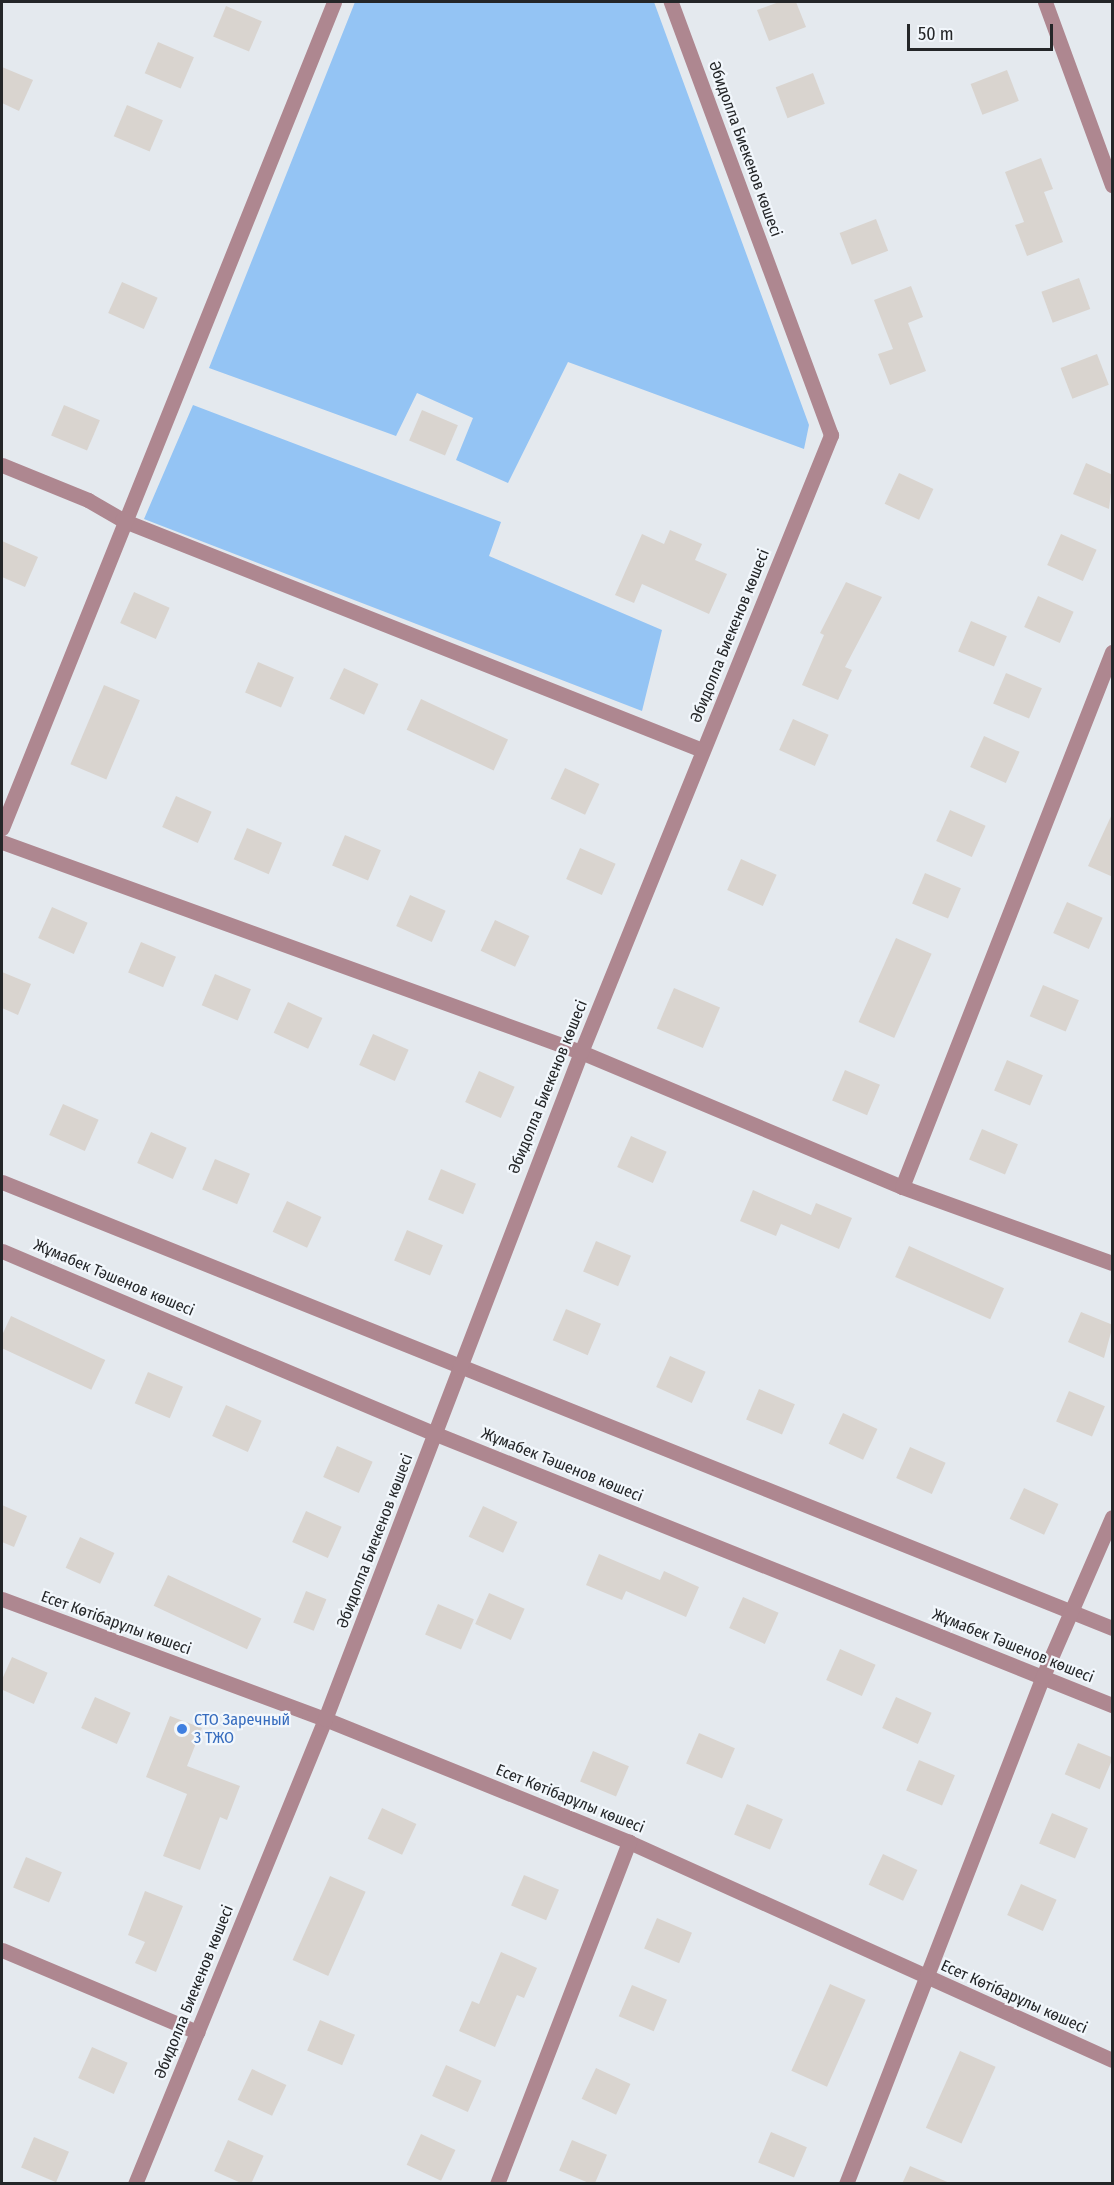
<!DOCTYPE html>
<meta charset="utf-8">
<style>
body{margin:0}
#map{position:relative;width:1114px;height:2185px;overflow:hidden;background:#e4e9ee;font-family:"Fira Sans Condensed",sans-serif}
div>[style]{position:absolute}
[style*='--x']{left:calc(var(--x)*1px);top:calc(var(--y)*1px);width:calc(var(--w)*1px);rotate:calc(var(--a)*1deg)}
.green>*{inset:0;background:#94c4f4}
.building>*{inset:0;background:#d9d4cf;transform-origin:0 0}
.street>*{height:15px;margin:-7.5px;padding:0 7.5px;transform-origin:7.5px;border-radius:7.5px;background:#ae8790}
.dots>*{width:16px;height:16px;translate:-50% -50%;box-sizing:border-box;border:3px solid #f2f7fc;border-radius:50%}
span{translate:-50% -50%;white-space:nowrap;text-align:center;line-height:1.15;-webkit-text-stroke:4.5px #f2f7fc;paint-order:stroke}
.street-label{font-size:16px;color:#242628}
.shop-label{font-size:16px;color:#366cbe}
.left{translate:0 -50%;text-align:left}
.frame{position:absolute;inset:0;border:3px solid #242628;pointer-events:none}
.scale{position:absolute;left:907px;top:24px;width:146px;height:27px;box-sizing:border-box;border:3px solid #242628;border-top:0;padding-left:8px;font-size:18px;line-height:21px;white-space:nowrap;color:#242628;-webkit-text-stroke:4px #f2f7fc;paint-order:stroke}
</style>
<div id="map">
<div class="green">
<div style="clip-path:polygon(355px 2px,654px 2px,809px 425px,804px 449px,568px 362px,508px 483px,456px 460px,473px 418px,417px 393px,396px 436px,209px 368px)"></div>
<div style="clip-path:polygon(193px 405px,501px 522px,489px 556px,662px 630px,642px 711px,144px 519px)"></div>
</div>
<div class="building">
<div style="clip-path:polygon(779px 2px,796px 2px,806px 27px,769px 41px,757px 10px)"></div>
<div style="left:226px;top:6px;width:39px;height:33px;rotate:23deg"></div>
<div style="left:158px;top:42px;width:39px;height:34px;rotate:23deg"></div>
<div style="clip-path:polygon(2px 67px,33px 80px,19px 111px,2px 103px)"></div>
<div style="left:1007px;top:70px;width:33px;height:39px;rotate:69deg"></div>
<div style="left:813px;top:73px;width:33px;height:40px;rotate:69deg"></div>
<div style="left:127px;top:105px;width:39px;height:34px;rotate:23deg"></div>
<div style="clip-path:polygon(1041px 158px,1053px 189px,1044px 192px,1063px 242px,1027px 256px,1015px 225px,1024px 222px,1005px 172px)"></div>
<div style="left:876px;top:219px;width:34px;height:39px;rotate:69deg"></div>
<div style="left:1079px;top:278px;width:33px;height:40px;rotate:70deg"></div>
<div style="left:122px;top:282px;width:39px;height:34px;rotate:24deg"></div>
<div style="clip-path:polygon(911px 286px,923px 317px,908px 323px,926px 371px,890px 385px,878px 354px,893px 349px,874px 300px)"></div>
<div style="left:1097px;top:354px;width:33px;height:39px;rotate:69deg"></div>
<div style="left:64px;top:405px;width:39px;height:33px;rotate:23deg"></div>
<div style="left:422px;top:410px;width:39px;height:33px;rotate:23deg"></div>
<div style="clip-path:polygon(1086px 463px,1113px 475px,1109px 509px,1073px 494px)"></div>
<div style="left:899px;top:473px;width:38px;height:34px;rotate:25deg"></div>
<div style="clip-path:polygon(670px 530px,702px 544px,695px 560px,727px 574px,709px 614px,642px 584px,634px 603px,615px 595px,642px 534px,664px 544px)"></div>
<div style="left:1061px;top:534px;width:39px;height:34px;rotate:24deg"></div>
<div style="clip-path:polygon(2px 541px,38px 557px,25px 587px,2px 577px)"></div>
<div style="clip-path:polygon(846px 582px,882px 597px,845px 667px,852px 670px,838px 700px,802px 685px,824px 635px,820px 633px)"></div>
<div style="left:134px;top:592px;width:39px;height:34px;rotate:24deg"></div>
<div style="left:1038px;top:596px;width:39px;height:34px;rotate:24deg"></div>
<div style="left:971px;top:621px;width:39px;height:33px;rotate:23deg"></div>
<div style="left:258px;top:662px;width:39px;height:33px;rotate:23deg"></div>
<div style="left:344px;top:668px;width:38px;height:34px;rotate:25deg"></div>
<div style="left:1006px;top:673px;width:39px;height:33px;rotate:23deg"></div>
<div style="left:104px;top:685px;width:39px;height:86px;rotate:23deg"></div>
<div style="left:421px;top:699px;width:96px;height:34px;rotate:25deg"></div>
<div style="left:793px;top:719px;width:39px;height:34px;rotate:24deg"></div>
<div style="left:984px;top:736px;width:39px;height:34px;rotate:24deg"></div>
<div style="left:565px;top:768px;width:38px;height:34px;rotate:25deg"></div>
<div style="left:176px;top:796px;width:39px;height:34px;rotate:24deg"></div>
<div style="left:950px;top:810px;width:39px;height:34px;rotate:24deg"></div>
<div style="clip-path:polygon(1113px 812px,1113px 877px,1088px 866px)"></div>
<div style="left:247px;top:828px;width:38px;height:34px;rotate:23deg"></div>
<div style="left:345px;top:835px;width:39px;height:33px;rotate:23deg"></div>
<div style="left:580px;top:848px;width:39px;height:34px;rotate:24deg"></div>
<div style="left:741px;top:859px;width:39px;height:34px;rotate:24deg"></div>
<div style="left:925px;top:873px;width:39px;height:33px;rotate:23deg"></div>
<div style="left:410px;top:895px;width:39px;height:34px;rotate:24deg"></div>
<div style="left:1067px;top:902px;width:39px;height:34px;rotate:24deg"></div>
<div style="left:52px;top:907px;width:39px;height:34px;rotate:24deg"></div>
<div style="left:495px;top:920px;width:38px;height:34px;rotate:25deg"></div>
<div style="left:896px;top:938px;width:39px;height:92px;rotate:24deg"></div>
<div style="left:141px;top:942px;width:38px;height:33px;rotate:23deg"></div>
<div style="clip-path:polygon(2px 972px,31px 984px,18px 1015px,2px 1008px)"></div>
<div style="left:215px;top:974px;width:39px;height:34px;rotate:23deg"></div>
<div style="left:1043px;top:985px;width:39px;height:34px;rotate:23deg"></div>
<div style="left:674px;top:988px;width:50px;height:44px;rotate:23deg"></div>
<div style="left:288px;top:1002px;width:38px;height:34px;rotate:25deg"></div>
<div style="left:373px;top:1034px;width:39px;height:34px;rotate:24deg"></div>
<div style="left:1007px;top:1060px;width:39px;height:33px;rotate:23deg"></div>
<div style="left:845px;top:1070px;width:38px;height:33px;rotate:23deg"></div>
<div style="left:479px;top:1071px;width:39px;height:34px;rotate:24deg"></div>
<div style="left:63px;top:1104px;width:39px;height:34px;rotate:24deg"></div>
<div style="left:982px;top:1129px;width:39px;height:33px;rotate:23deg"></div>
<div style="left:151px;top:1132px;width:39px;height:34px;rotate:24deg"></div>
<div style="left:631px;top:1136px;width:39px;height:34px;rotate:24deg"></div>
<div style="left:215px;top:1159px;width:38px;height:33px;rotate:23deg"></div>
<div style="left:441px;top:1169px;width:38px;height:33px;rotate:23deg"></div>
<div style="clip-path:polygon(753px 1190px,811px 1215px,816px 1203px,852px 1218px,839px 1249px,781px 1224px,776px 1236px,740px 1221px)"></div>
<div style="left:287px;top:1201px;width:38px;height:34px;rotate:25deg"></div>
<div style="left:407px;top:1230px;width:39px;height:33px;rotate:23deg"></div>
<div style="left:596px;top:1241px;width:38px;height:33px;rotate:23deg"></div>
<div style="left:909px;top:1246px;width:104px;height:34px;rotate:24deg"></div>
<div style="left:566px;top:1309px;width:38px;height:34px;rotate:23deg"></div>
<div style="clip-path:polygon(1081px 1312px,1113px 1325px,1104px 1358px,1068px 1342px)"></div>
<div style="left:11px;top:1316px;width:104px;height:33px;rotate:25deg"></div>
<div style="left:670px;top:1356px;width:39px;height:34px;rotate:24deg"></div>
<div style="left:148px;top:1372px;width:38px;height:34px;rotate:23deg"></div>
<div style="left:759px;top:1389px;width:39px;height:33px;rotate:23deg"></div>
<div style="left:1069px;top:1391px;width:39px;height:33px;rotate:23deg"></div>
<div style="left:226px;top:1405px;width:39px;height:34px;rotate:24deg"></div>
<div style="left:843px;top:1413px;width:38px;height:34px;rotate:25deg"></div>
<div style="left:337px;top:1446px;width:39px;height:34px;rotate:24deg"></div>
<div style="left:910px;top:1447px;width:39px;height:34px;rotate:24deg"></div>
<div style="left:1024px;top:1488px;width:38px;height:34px;rotate:25deg"></div>
<div style="clip-path:polygon(2px 1505px,27px 1516px,14px 1547px,2px 1542px)"></div>
<div style="left:483px;top:1506px;width:38px;height:34px;rotate:25deg"></div>
<div style="left:306px;top:1511px;width:39px;height:34px;rotate:24deg"></div>
<div style="left:80px;top:1537px;width:38px;height:34px;rotate:25deg"></div>
<div style="clip-path:polygon(599px 1554px,660px 1580px,664px 1571px,699px 1587px,686px 1617px,626px 1591px,622px 1600px,586px 1585px)"></div>
<div style="left:168px;top:1575px;width:103px;height:34px;rotate:25deg"></div>
<div style="left:306px;top:1591px;width:22px;height:34px;rotate:22deg"></div>
<div style="left:489px;top:1593px;width:39px;height:34px;rotate:24deg"></div>
<div style="left:743px;top:1597px;width:39px;height:34px;rotate:24deg"></div>
<div style="left:438px;top:1604px;width:39px;height:33px;rotate:23deg"></div>
<div style="left:840px;top:1649px;width:39px;height:34px;rotate:24deg"></div>
<div style="left:12px;top:1657px;width:39px;height:34px;rotate:24deg"></div>
<div style="left:95px;top:1697px;width:39px;height:34px;rotate:24deg"></div>
<div style="left:896px;top:1697px;width:39px;height:34px;rotate:24deg"></div>
<div style="clip-path:polygon(170px 1716px,202px 1728px,187px 1766px,240px 1786px,227px 1820px,220px 1817px,200px 1870px,163px 1856px,187px 1794px,146px 1777px)"></div>
<div style="left:699px;top:1733px;width:39px;height:33px;rotate:23deg"></div>
<div style="left:1078px;top:1743px;width:38px;height:34px;rotate:23deg"></div>
<div style="left:593px;top:1751px;width:39px;height:33px;rotate:23deg"></div>
<div style="left:919px;top:1760px;width:39px;height:33px;rotate:23deg"></div>
<div style="left:747px;top:1804px;width:39px;height:33px;rotate:23deg"></div>
<div style="left:382px;top:1808px;width:38px;height:34px;rotate:25deg"></div>
<div style="left:1052px;top:1813px;width:39px;height:33px;rotate:23deg"></div>
<div style="left:883px;top:1854px;width:38px;height:34px;rotate:25deg"></div>
<div style="left:26px;top:1857px;width:39px;height:33px;rotate:23deg"></div>
<div style="left:524px;top:1875px;width:38px;height:33px;rotate:23deg"></div>
<div style="left:330px;top:1876px;width:39px;height:92px;rotate:24deg"></div>
<div style="left:1021px;top:1884px;width:39px;height:34px;rotate:24deg"></div>
<div style="clip-path:polygon(145px 1891px,183px 1906px,156px 1972px,135px 1963px,145px 1942px,128px 1935px)"></div>
<div style="left:657px;top:1918px;width:38px;height:33px;rotate:23deg"></div>
<div style="clip-path:polygon(501px 1952px,537px 1968px,524px 1998px,517px 1995px,495px 2047px,459px 2031px,472px 2001px,479px 2004px)"></div>
<div style="left:830px;top:1984px;width:39px;height:95px;rotate:24deg"></div>
<div style="left:632px;top:1985px;width:38px;height:34px;rotate:23deg"></div>
<div style="left:320px;top:2020px;width:38px;height:33px;rotate:23deg"></div>
<div style="left:92px;top:2047px;width:39px;height:34px;rotate:24deg"></div>
<div style="left:960px;top:2051px;width:39px;height:84px;rotate:24deg"></div>
<div style="left:446px;top:2065px;width:39px;height:34px;rotate:24deg"></div>
<div style="left:596px;top:2068px;width:38px;height:34px;rotate:25deg"></div>
<div style="left:252px;top:2069px;width:38px;height:34px;rotate:25deg"></div>
<div style="left:771px;top:2132px;width:39px;height:33px;rotate:23deg"></div>
<div style="left:421px;top:2134px;width:38px;height:34px;rotate:25deg"></div>
<div style="left:34px;top:2137px;width:38px;height:33px;rotate:23deg"></div>
<div style="left:228px;top:2140px;width:39px;height:34px;rotate:24deg"></div>
<div style="left:572px;top:2140px;width:38px;height:33px;rotate:23deg"></div>
<div style="clip-path:polygon(910px 2166px,952px 2184px,902px 2184px)"></div>
</div>
<div class="street">
<div style="--x:1045;--y:2;--w:195;--a:69.9"></div>
<div style="--x:2;--y:465;--w:93;--a:22.1"></div>
<div style="--x:88;--y:500;--w:39;--a:30"></div>
<div style="--x:122;--y:520;--w:624;--a:21.63"></div>
<div style="--x:2;--y:828;--w:890;--a:-68.1"></div>
<div style="--x:2;--y:842;--w:616;--a:19.94"></div>
<div style="--x:581;--y:1052;--w:348;--a:22.8"></div>
<div style="--x:902;--y:1187;--w:223;--a:19.9"></div>
<div style="--x:2;--y:1182;--w:1196;--a:21.89"></div>
<div style="--x:902;--y:1187;--w:575;--a:-68.57"></div>
<div style="--x:2;--y:1251;--w:471;--a:22.9"></div>
<div style="--x:436;--y:1434;--w:728;--a:21.85"></div>
<div style="--x:2;--y:1599;--w:345;--a:20.4"></div>
<div style="--x:325;--y:1719;--w:328;--a:22"></div>
<div style="--x:629;--y:1842;--w:530;--a:24.29"></div>
<div style="--x:2;--y:1950;--w:212;--a:22.8"></div>
<div style="--x:135;--y:2184;--w:502;--a:-67.77"></div>
<div style="--x:325;--y:1719;--w:714;--a:-69"></div>
<div style="--x:581;--y:1052;--w:666;--a:-67.94"></div>
<div style="--x:831;--y:435;--w:462;--a:-110.3"></div>
<div style="--x:497;--y:2184;--w:367;--a:-68.9"></div>
<div style="--x:846;--y:2184;--w:545;--a:-68.8"></div>
<div style="--x:1043;--y:1676;--w:173;--a:-66.5"></div>
</div>
<div class="dots">
<div style="left:182px;top:1729px;background:#3f7fe0"></div>
</div>
<div class="street-label">
<span style="left:745px;top:149px;rotate:70deg">Әбидолла Биекенов көшесі</span>
<span style="left:730px;top:636px;rotate:-68deg">Әбидолла Биекенов көшесі</span>
<span style="left:548px;top:1087px;rotate:-68deg">Әбидолла Биекенов көшесі</span>
<span style="left:114px;top:1278px;rotate:23deg">Жұмабек Тәшенов көшесі</span>
<span style="left:562px;top:1465px;rotate:22deg">Жұмабек Тәшенов көшесі</span>
<span style="left:375px;top:1541px;rotate:-69deg">Әбидолла Биекенов көшесі</span>
<span style="left:116px;top:1623px;rotate:20deg">Есет Көтібарұлы көшесі</span>
<span style="left:1013px;top:1646px;rotate:22deg">Жұмабек Тәшенов көшесі</span>
<span style="left:570px;top:1799px;rotate:22deg">Есет Көтібарұлы көшесі</span>
<span style="left:194px;top:1992px;rotate:-68deg">Әбидолла Биекенов көшесі</span>
<span style="left:1014px;top:1997px;rotate:24deg">Есет Көтібарұлы көшесі</span>
</div>
<div class="shop-label">
<span class="left" style="left:194px;top:1729px">СТО Заречный<br>3 ТЖО</span>
</div>
<div class="frame"></div>
<div class="scale">50 m</div>
</div>
